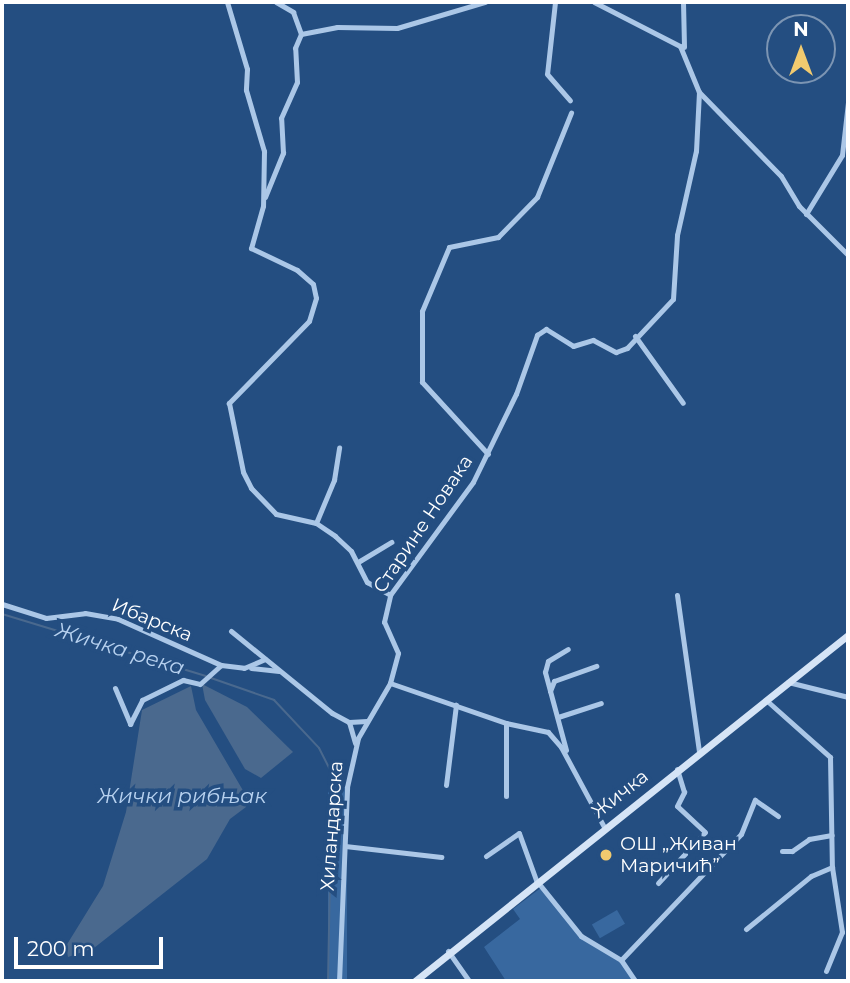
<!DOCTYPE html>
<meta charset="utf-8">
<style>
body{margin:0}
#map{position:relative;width:850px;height:983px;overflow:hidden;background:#244e81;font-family:Montserrat,sans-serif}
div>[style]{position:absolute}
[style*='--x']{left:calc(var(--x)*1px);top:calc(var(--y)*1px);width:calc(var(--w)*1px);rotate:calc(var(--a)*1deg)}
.green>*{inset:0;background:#38689f;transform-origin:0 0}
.water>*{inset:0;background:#4a698e}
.stream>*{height:2px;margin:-1px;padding:0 1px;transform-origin:1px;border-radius:1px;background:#4a698e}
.minor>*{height:5px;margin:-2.5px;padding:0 2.5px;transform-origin:2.5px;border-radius:2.5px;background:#abc7e7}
.secondary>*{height:7px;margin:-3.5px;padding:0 3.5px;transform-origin:3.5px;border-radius:3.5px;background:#d5e4f6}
.dots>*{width:19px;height:19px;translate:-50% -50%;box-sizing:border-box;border:4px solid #244e81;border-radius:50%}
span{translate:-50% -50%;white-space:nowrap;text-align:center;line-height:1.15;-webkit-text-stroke:7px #244e81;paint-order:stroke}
.street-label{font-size:19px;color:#fff}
.poi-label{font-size:19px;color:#fff}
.left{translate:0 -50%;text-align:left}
.water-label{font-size:21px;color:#b7d1ef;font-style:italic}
.frame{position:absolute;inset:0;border:4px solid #fff;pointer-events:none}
.north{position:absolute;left:766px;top:14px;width:70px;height:70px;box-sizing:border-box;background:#244e81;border:2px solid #7c95b3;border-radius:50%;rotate:0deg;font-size:19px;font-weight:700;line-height:28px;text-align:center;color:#fff}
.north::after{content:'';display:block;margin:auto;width:24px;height:32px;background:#f1ca6f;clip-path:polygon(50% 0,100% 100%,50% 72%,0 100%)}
.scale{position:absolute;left:14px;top:937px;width:149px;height:32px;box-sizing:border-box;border:4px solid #fff;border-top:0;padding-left:9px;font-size:21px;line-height:24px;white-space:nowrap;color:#fff;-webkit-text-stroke:5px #244e81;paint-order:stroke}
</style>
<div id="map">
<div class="green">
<div style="left:328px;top:787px;width:19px;height:194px"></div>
<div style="clip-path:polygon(542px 887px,581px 936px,621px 960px,635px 981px,506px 981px,484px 947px,520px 919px,513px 909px)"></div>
<div style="left:617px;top:910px;width:16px;height:29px;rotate:60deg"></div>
</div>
<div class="water">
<div style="clip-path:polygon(202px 684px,247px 707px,293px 752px,261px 778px,245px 769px,205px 700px)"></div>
<div style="clip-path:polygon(191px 686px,196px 710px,248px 799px,246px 807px,230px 819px,207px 859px,94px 948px,68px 957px,66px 946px,103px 886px,126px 812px,142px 710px)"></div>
</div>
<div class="stream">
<div style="--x:2;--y:614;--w:213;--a:16.9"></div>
<div style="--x:211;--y:678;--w:67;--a:19.2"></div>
<div style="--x:274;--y:700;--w:66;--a:46.8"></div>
<div style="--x:319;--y:748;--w:28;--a:63"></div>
<div style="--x:332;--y:773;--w:208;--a:91.1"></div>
</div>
<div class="minor">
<div style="--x:227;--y:2;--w:70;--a:73.4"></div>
<div style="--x:247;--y:69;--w:21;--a:93"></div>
<div style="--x:246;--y:90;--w:64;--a:73.6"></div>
<div style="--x:264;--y:151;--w:55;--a:91"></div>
<div style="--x:263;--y:206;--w:44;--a:105.9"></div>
<div style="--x:251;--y:248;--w:51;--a:25.6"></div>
<div style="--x:297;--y:270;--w:21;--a:41"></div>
<div style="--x:313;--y:284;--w:14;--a:78"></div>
<div style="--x:316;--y:298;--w:24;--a:107"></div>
<div style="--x:309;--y:321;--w:115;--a:134.3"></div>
<div style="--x:229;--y:403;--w:70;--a:78.5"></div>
<div style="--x:243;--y:472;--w:18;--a:63"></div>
<div style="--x:251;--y:488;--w:36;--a:46"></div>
<div style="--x:276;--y:514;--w:41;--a:12.7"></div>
<div style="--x:316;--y:523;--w:23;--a:34"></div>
<div style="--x:335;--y:536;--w:22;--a:43"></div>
<div style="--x:351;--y:551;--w:35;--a:63"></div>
<div style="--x:367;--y:582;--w:26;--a:29"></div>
<div style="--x:276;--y:2;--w:20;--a:30"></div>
<div style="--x:293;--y:12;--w:23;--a:70"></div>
<div style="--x:301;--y:34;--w:37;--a:-11"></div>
<div style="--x:337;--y:27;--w:60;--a:1"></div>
<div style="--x:397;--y:28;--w:92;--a:-16.5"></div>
<div style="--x:555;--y:2;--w:72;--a:96.3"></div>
<div style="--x:547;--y:74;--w:35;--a:49"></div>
<div style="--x:594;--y:2;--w:97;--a:27.1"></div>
<div style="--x:680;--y:46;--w:50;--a:67.6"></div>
<div style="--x:699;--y:92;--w:117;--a:45.7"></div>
<div style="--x:781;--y:176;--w:35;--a:59"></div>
<div style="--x:799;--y:206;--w:69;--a:45"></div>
<div style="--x:683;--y:2;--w:45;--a:88.7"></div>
<div style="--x:265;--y:197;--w:48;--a:-67.8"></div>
<div style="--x:283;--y:153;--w:35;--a:-93"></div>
<div style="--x:281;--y:118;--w:39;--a:-66"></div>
<div style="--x:297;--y:82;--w:34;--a:-93"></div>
<div style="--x:295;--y:48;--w:15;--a:-67"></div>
<div style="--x:806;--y:214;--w:69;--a:-58.6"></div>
<div style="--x:842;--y:155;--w:53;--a:-83.5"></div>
<div style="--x:635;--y:336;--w:82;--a:54.4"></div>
<div style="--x:488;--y:454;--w:98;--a:-132.5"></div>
<div style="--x:422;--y:382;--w:71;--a:-90"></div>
<div style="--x:422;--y:311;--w:69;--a:-67.1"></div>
<div style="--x:449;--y:247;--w:50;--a:-11.5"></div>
<div style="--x:498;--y:237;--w:56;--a:-45.7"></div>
<div style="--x:537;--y:197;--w:91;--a:-68"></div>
<div style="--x:316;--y:523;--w:47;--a:-67.3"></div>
<div style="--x:334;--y:480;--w:33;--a:-81"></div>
<div style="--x:358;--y:562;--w:39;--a:-31"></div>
<div style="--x:677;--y:595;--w:159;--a:82"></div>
<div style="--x:2;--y:604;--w:46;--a:17.7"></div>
<div style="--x:46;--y:618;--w:39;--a:-7"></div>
<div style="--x:85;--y:613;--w:34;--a:10"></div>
<div style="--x:118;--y:619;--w:113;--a:24.1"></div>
<div style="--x:221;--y:665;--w:23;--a:7"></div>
<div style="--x:244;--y:668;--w:23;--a:-23"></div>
<div style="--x:231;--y:631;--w:130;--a:39.1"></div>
<div style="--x:332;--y:713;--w:19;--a:28"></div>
<div style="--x:349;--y:722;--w:18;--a:-3"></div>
<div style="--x:251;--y:668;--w:28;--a:6"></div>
<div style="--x:788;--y:682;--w:62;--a:14"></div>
<div style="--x:390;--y:683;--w:123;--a:19"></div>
<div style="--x:506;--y:723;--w:43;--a:12.1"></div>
<div style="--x:548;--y:732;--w:20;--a:49"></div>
<div style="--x:561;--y:747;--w:91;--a:61.7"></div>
<div style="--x:115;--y:688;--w:39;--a:67"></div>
<div style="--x:130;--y:724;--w:27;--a:-63"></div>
<div style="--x:142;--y:700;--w:46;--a:-26"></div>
<div style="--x:183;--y:680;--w:17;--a:13"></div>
<div style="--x:200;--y:684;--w:28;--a:-42"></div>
<div style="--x:550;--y:691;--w:11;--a:-68"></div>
<div style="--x:554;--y:681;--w:45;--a:-19.7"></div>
<div style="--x:766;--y:700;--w:86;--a:41.7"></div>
<div style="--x:830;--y:757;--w:110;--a:89"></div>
<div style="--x:832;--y:867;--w:66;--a:81.3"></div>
<div style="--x:842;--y:932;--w:42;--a:112.3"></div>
<div style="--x:558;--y:717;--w:45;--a:-18"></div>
<div style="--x:349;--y:722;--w:22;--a:74"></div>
<div style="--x:566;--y:750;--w:81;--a:-105.1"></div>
<div style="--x:545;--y:672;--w:11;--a:-75"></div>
<div style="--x:548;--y:661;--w:23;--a:-31"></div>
<div style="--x:446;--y:785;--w:81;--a:-82.9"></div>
<div style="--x:506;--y:796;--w:73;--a:-90"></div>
<div style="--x:345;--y:846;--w:97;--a:6.5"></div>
<div style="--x:782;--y:851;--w:10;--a:0"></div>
<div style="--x:792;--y:851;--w:21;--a:-35"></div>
<div style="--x:809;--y:839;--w:23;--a:-10"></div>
<div style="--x:486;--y:856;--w:40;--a:-34.9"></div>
<div style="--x:519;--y:833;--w:50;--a:70.1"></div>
<div style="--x:536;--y:880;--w:72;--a:51.2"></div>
<div style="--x:581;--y:936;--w:47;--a:31"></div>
<div style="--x:621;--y:960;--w:25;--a:56"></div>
<div style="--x:658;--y:883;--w:69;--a:-47.3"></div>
<div style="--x:705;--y:832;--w:38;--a:-137"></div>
<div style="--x:677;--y:806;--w:16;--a:-63"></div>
<div style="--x:684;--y:792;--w:24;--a:-107"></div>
<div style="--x:746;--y:929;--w:84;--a:-39.2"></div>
<div style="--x:811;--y:876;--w:23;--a:-23"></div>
<div style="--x:448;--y:951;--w:37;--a:55"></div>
<div style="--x:621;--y:960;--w:174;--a:-46.4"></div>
<div style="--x:741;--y:834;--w:37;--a:-68"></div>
<div style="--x:755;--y:800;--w:28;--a:35"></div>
<div style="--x:339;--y:981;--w:194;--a:-87.6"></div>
<div style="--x:347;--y:787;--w:50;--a:-77.3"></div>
<div style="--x:358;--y:738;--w:64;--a:-59.8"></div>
<div style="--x:390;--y:683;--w:31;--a:-75"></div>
<div style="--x:398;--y:653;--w:34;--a:-114"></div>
<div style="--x:384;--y:622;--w:28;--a:-77"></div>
<div style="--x:390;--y:595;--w:140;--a:-53.7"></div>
<div style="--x:473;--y:482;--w:98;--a:-64"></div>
<div style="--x:516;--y:394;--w:63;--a:-70.4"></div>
<div style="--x:537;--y:335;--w:11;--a:-34"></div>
<div style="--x:546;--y:329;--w:32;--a:32"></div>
<div style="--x:573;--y:346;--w:21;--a:-17"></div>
<div style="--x:593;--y:340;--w:26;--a:28"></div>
<div style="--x:616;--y:352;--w:12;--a:-20"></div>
<div style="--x:627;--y:348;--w:67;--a:-46.8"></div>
<div style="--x:673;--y:299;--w:64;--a:-86.4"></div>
<div style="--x:677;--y:235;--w:86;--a:-77.3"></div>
<div style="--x:696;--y:151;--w:59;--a:-87.1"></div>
</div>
<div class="secondary">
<div style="--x:415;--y:981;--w:554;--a:-38.63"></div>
</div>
<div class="dots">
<div style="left:606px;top:855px;background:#f1ca6f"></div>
</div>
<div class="street-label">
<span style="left:423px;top:524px;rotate:-56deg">Старине Новака</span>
<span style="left:152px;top:620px;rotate:22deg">Ибарска</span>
<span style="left:620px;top:794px;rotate:-38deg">Жичка</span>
<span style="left:332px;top:826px;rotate:-86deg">Хиландарска</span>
</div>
<div class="poi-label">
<span class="left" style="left:620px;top:855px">ОШ „Живан<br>Маричић”</span>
</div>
<div class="water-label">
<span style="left:120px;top:649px;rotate:17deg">Жичка река</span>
<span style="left:182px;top:796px">Жички рибњак</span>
</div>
<div class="frame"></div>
<div class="north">N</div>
<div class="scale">200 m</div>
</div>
